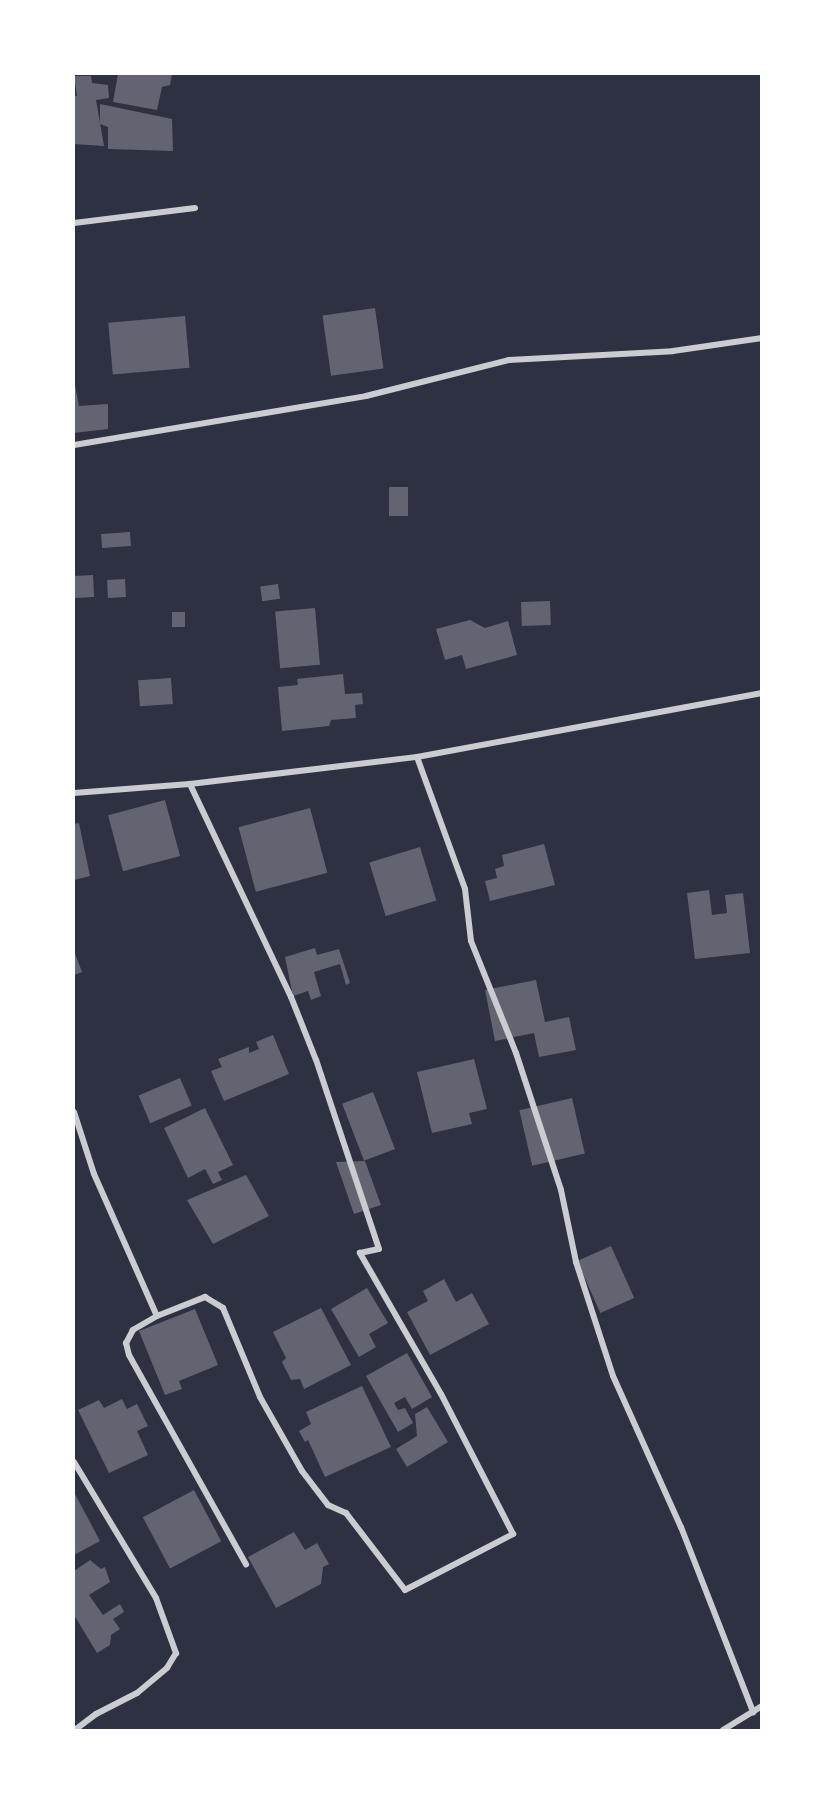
<!DOCTYPE html>
<style>
body{margin:0}
#map{position:relative;width:835px;height:1804px;overflow:hidden;background:#2d3142;font-family:Cabin,sans-serif}
div>[style]{position:absolute}
[style*='--x']{left:calc(var(--x)*1px);top:calc(var(--y)*1px);width:calc(var(--w)*1px);rotate:calc(var(--a)*1deg)}
.building>*{inset:0;background:#626471;transform-origin:0 0}
.minor>*{height:6px;margin:-3px;padding:0 3px;transform-origin:3px;border-radius:3px;background:#caccd0}
span{translate:-50% -50%;white-space:nowrap;text-align:center;line-height:1.15;-webkit-text-stroke:4.5px #fff;paint-order:stroke}
.frame{position:absolute;inset:0;border:75px solid #fff;pointer-events:none}
</style>
<div id="map">
<div class="building">
<div style="clip-path:polygon(118px 74px,172px 74px,170px 85px,162px 87px,157px 110px,113px 102px)"></div>
<div style="clip-path:polygon(74px 76px,91px 76px,92px 83px,108px 85px,109px 98px,96px 100px,104px 146px,74px 144px,74px 96px,77px 96px)"></div>
<div style="clip-path:polygon(100px 104px,172px 119px,173px 151px,108px 149px,108px 127px,100px 124px)"></div>
<div style="left:375px;top:308px;width:61px;height:53px;rotate:82deg"></div>
<div style="left:185px;top:316px;width:52px;height:77px;rotate:85deg"></div>
<div style="clip-path:polygon(74px 380px,79px 406px,108px 404px,108px 429px,74px 433px)"></div>
<div style="left:389px;top:487px;width:19px;height:29px"></div>
<div style="left:130px;top:532px;width:14px;height:29px;rotate:86deg"></div>
<div style="left:93px;top:575px;width:22px;height:19px;rotate:87deg"></div>
<div style="left:125px;top:579px;width:18px;height:18px;rotate:87deg"></div>
<div style="left:278px;top:584px;width:15px;height:18px;rotate:82deg"></div>
<div style="left:550px;top:601px;width:24px;height:29px;rotate:88deg"></div>
<div style="left:315px;top:608px;width:57px;height:40px;rotate:85deg"></div>
<div style="left:172px;top:612px;width:13px;height:15px"></div>
<div style="clip-path:polygon(470px 620px,485px 628px,508px 621px,517px 655px,466px 669px,462px 655px,445px 660px,436px 629px)"></div>
<div style="clip-path:polygon(343px 674px,345px 694px,362px 693px,363px 704px,355px 705px,356px 718px,331px 720px,329px 726px,282px 731px,278px 687px,298px 685px,297px 679px)"></div>
<div style="left:171px;top:678px;width:26px;height:33px;rotate:86deg"></div>
<div style="left:165px;top:800px;width:58px;height:59px;rotate:75deg"></div>
<div style="left:310px;top:808px;width:67px;height:74px;rotate:75deg"></div>
<div style="clip-path:polygon(79px 823px,90px 876px,74px 880px,74px 824px)"></div>
<div style="clip-path:polygon(544px 844px,555px 885px,490px 901px,485px 881px,497px 878px,495px 869px,504px 866px,502px 855px)"></div>
<div style="left:420px;top:847px;width:56px;height:53px;rotate:73deg"></div>
<div style="clip-path:polygon(709px 890px,712px 915px,727px 913px,725px 895px,743px 893px,750px 953px,695px 959px,687px 893px)"></div>
<div style="clip-path:polygon(315px 948px,317px 955px,339px 949px,350px 983px,346px 985px,340px 964px,314px 972px,321px 996px,311px 1000px,308px 991px,293px 996px,285px 957px)"></div>
<div style="clip-path:polygon(74px 951px,82px 972px,74px 975px)"></div>
<div style="clip-path:polygon(536px 980px,545px 1022px,569px 1017px,576px 1050px,539px 1057px,534px 1033px,495px 1041px,485px 990px)"></div>
<div style="clip-path:polygon(273px 1035px,289px 1074px,224px 1101px,211px 1071px,222px 1067px,218px 1059px,249px 1047px,249px 1053px,259px 1049px,256px 1042px)"></div>
<div style="clip-path:polygon(474px 1059px,487px 1109px,469px 1113px,472px 1124px,432px 1133px,417px 1072px)"></div>
<div style="left:180px;top:1078px;width:30px;height:45px;rotate:67deg"></div>
<div style="left:373px;top:1092px;width:61px;height:33px;rotate:69deg"></div>
<div style="left:572px;top:1098px;width:57px;height:54px;rotate:77deg"></div>
<div style="clip-path:polygon(205px 1108px,233px 1165px,218px 1172px,222px 1180px,213px 1184px,205px 1169px,188px 1178px,164px 1128px)"></div>
<div style="clip-path:polygon(365px 1161px,381px 1205px,354px 1214px,336px 1162px)"></div>
<div style="clip-path:polygon(246px 1175px,269px 1216px,213px 1244px,187px 1200px)"></div>
<div style="left:611px;top:1246px;width:57px;height:37px;rotate:66deg"></div>
<div style="clip-path:polygon(444px 1279px,456px 1302px,472px 1293px,489px 1324px,430px 1355px,407px 1312px,428px 1301px,423px 1291px)"></div>
<div style="clip-path:polygon(367px 1288px,388px 1323px,369px 1334px,376px 1347px,359px 1357px,331px 1309px)"></div>
<div style="clip-path:polygon(321px 1308px,351px 1365px,304px 1389px,300px 1379px,291px 1380px,282px 1362px,286px 1358px,273px 1332px)"></div>
<div style="clip-path:polygon(195px 1309px,218px 1365px,179px 1381px,182px 1389px,165px 1395px,139px 1331px)"></div>
<div style="clip-path:polygon(407px 1353px,432px 1397px,412px 1409px,405px 1397px,394px 1403px,398px 1410px,405px 1408px,413px 1423px,398px 1432px,366px 1376px)"></div>
<div style="clip-path:polygon(362px 1386px,391px 1447px,325px 1477px,308px 1440px,305px 1442px,299px 1431px,311px 1424px,306px 1412px)"></div>
<div style="clip-path:polygon(122px 1399px,127px 1409px,137px 1404px,148px 1426px,137px 1431px,148px 1455px,109px 1473px,78px 1410px,99px 1400px,104px 1408px)"></div>
<div style="clip-path:polygon(427px 1407px,448px 1442px,407px 1467px,396px 1449px,417px 1436px,415px 1414px)"></div>
<div style="left:194px;top:1490px;width:58px;height:58px;rotate:62deg"></div>
<div style="clip-path:polygon(74px 1492px,100px 1541px,74px 1555px)"></div>
<div style="clip-path:polygon(294px 1532px,305px 1550px,317px 1543px,329px 1564px,323px 1567px,321px 1584px,276px 1608px,248px 1557px)"></div>
<div style="clip-path:polygon(90px 1560px,101px 1569px,105px 1567px,110px 1582px,89px 1595px,103px 1615px,120px 1604px,124px 1612px,113px 1619px,120px 1629px,111px 1635px,110px 1645px,97px 1653px,74px 1615px,74px 1571px)"></div>
</div>
<div class="minor">
<div style="--x:74;--y:223;--w:122;--a:-7.1"></div>
<div style="--x:74;--y:445;--w:296;--a:-9.5"></div>
<div style="--x:366;--y:396;--w:147;--a:-14.1"></div>
<div style="--x:509;--y:360;--w:164;--a:-3.1"></div>
<div style="--x:673;--y:351;--w:90;--a:-8.3"></div>
<div style="--x:417;--y:757;--w:140;--a:70"></div>
<div style="--x:465;--y:889;--w:52;--a:83.4"></div>
<div style="--x:471;--y:941;--w:121;--a:68.1"></div>
<div style="--x:516;--y:1053;--w:144;--a:71.8"></div>
<div style="--x:561;--y:1190;--w:74;--a:78.2"></div>
<div style="--x:576;--y:1262;--w:120;--a:72"></div>
<div style="--x:613;--y:1376;--w:166;--a:65.8"></div>
<div style="--x:681;--y:1527;--w:199;--a:68.7"></div>
<div style="--x:74;--y:793;--w:116;--a:-4.4"></div>
<div style="--x:190;--y:784;--w:229;--a:-6.8"></div>
<div style="--x:417;--y:757;--w:351;--a:-10.5"></div>
<div style="--x:74;--y:1112;--w:65;--a:72.1"></div>
<div style="--x:94;--y:1174;--w:155;--a:66.1"></div>
<div style="--x:157;--y:1316;--w:52;--a:-21.6"></div>
<div style="--x:205;--y:1297;--w:21;--a:31"></div>
<div style="--x:223;--y:1308;--w:96;--a:67.4"></div>
<div style="--x:260;--y:1397;--w:85;--a:60.4"></div>
<div style="--x:302;--y:1471;--w:43;--a:52.6"></div>
<div style="--x:328;--y:1505;--w:20;--a:24"></div>
<div style="--x:346;--y:1513;--w:97;--a:52.5"></div>
<div style="--x:405;--y:1590;--w:122;--a:-27.4"></div>
<div style="--x:513;--y:1534;--w:157;--a:-117.2"></div>
<div style="--x:441;--y:1394;--w:163;--a:-119.9"></div>
<div style="--x:360;--y:1253;--w:19;--a:-12"></div>
<div style="--x:379;--y:1249;--w:199;--a:-108.4"></div>
<div style="--x:316;--y:1060;--w:68;--a:-111.6"></div>
<div style="--x:291;--y:997;--w:236;--a:-115.4"></div>
<div style="--x:157;--y:1316;--w:28;--a:150"></div>
<div style="--x:133;--y:1330;--w:15;--a:118"></div>
<div style="--x:126;--y:1343;--w:12;--a:76"></div>
<div style="--x:129;--y:1355;--w:240;--a:60.8"></div>
<div style="--x:74;--y:1462;--w:159;--a:58.9"></div>
<div style="--x:156;--y:1598;--w:59;--a:70"></div>
<div style="--x:176;--y:1653;--w:17;--a:121"></div>
<div style="--x:167;--y:1668;--w:39;--a:140"></div>
<div style="--x:137;--y:1693;--w:46;--a:152.9"></div>
<div style="--x:96;--y:1714;--w:26;--a:143"></div>
<div style="--x:723;--y:1730;--w:46;--a:-31.6"></div>
</div>
<div class="frame"></div>
</div>
